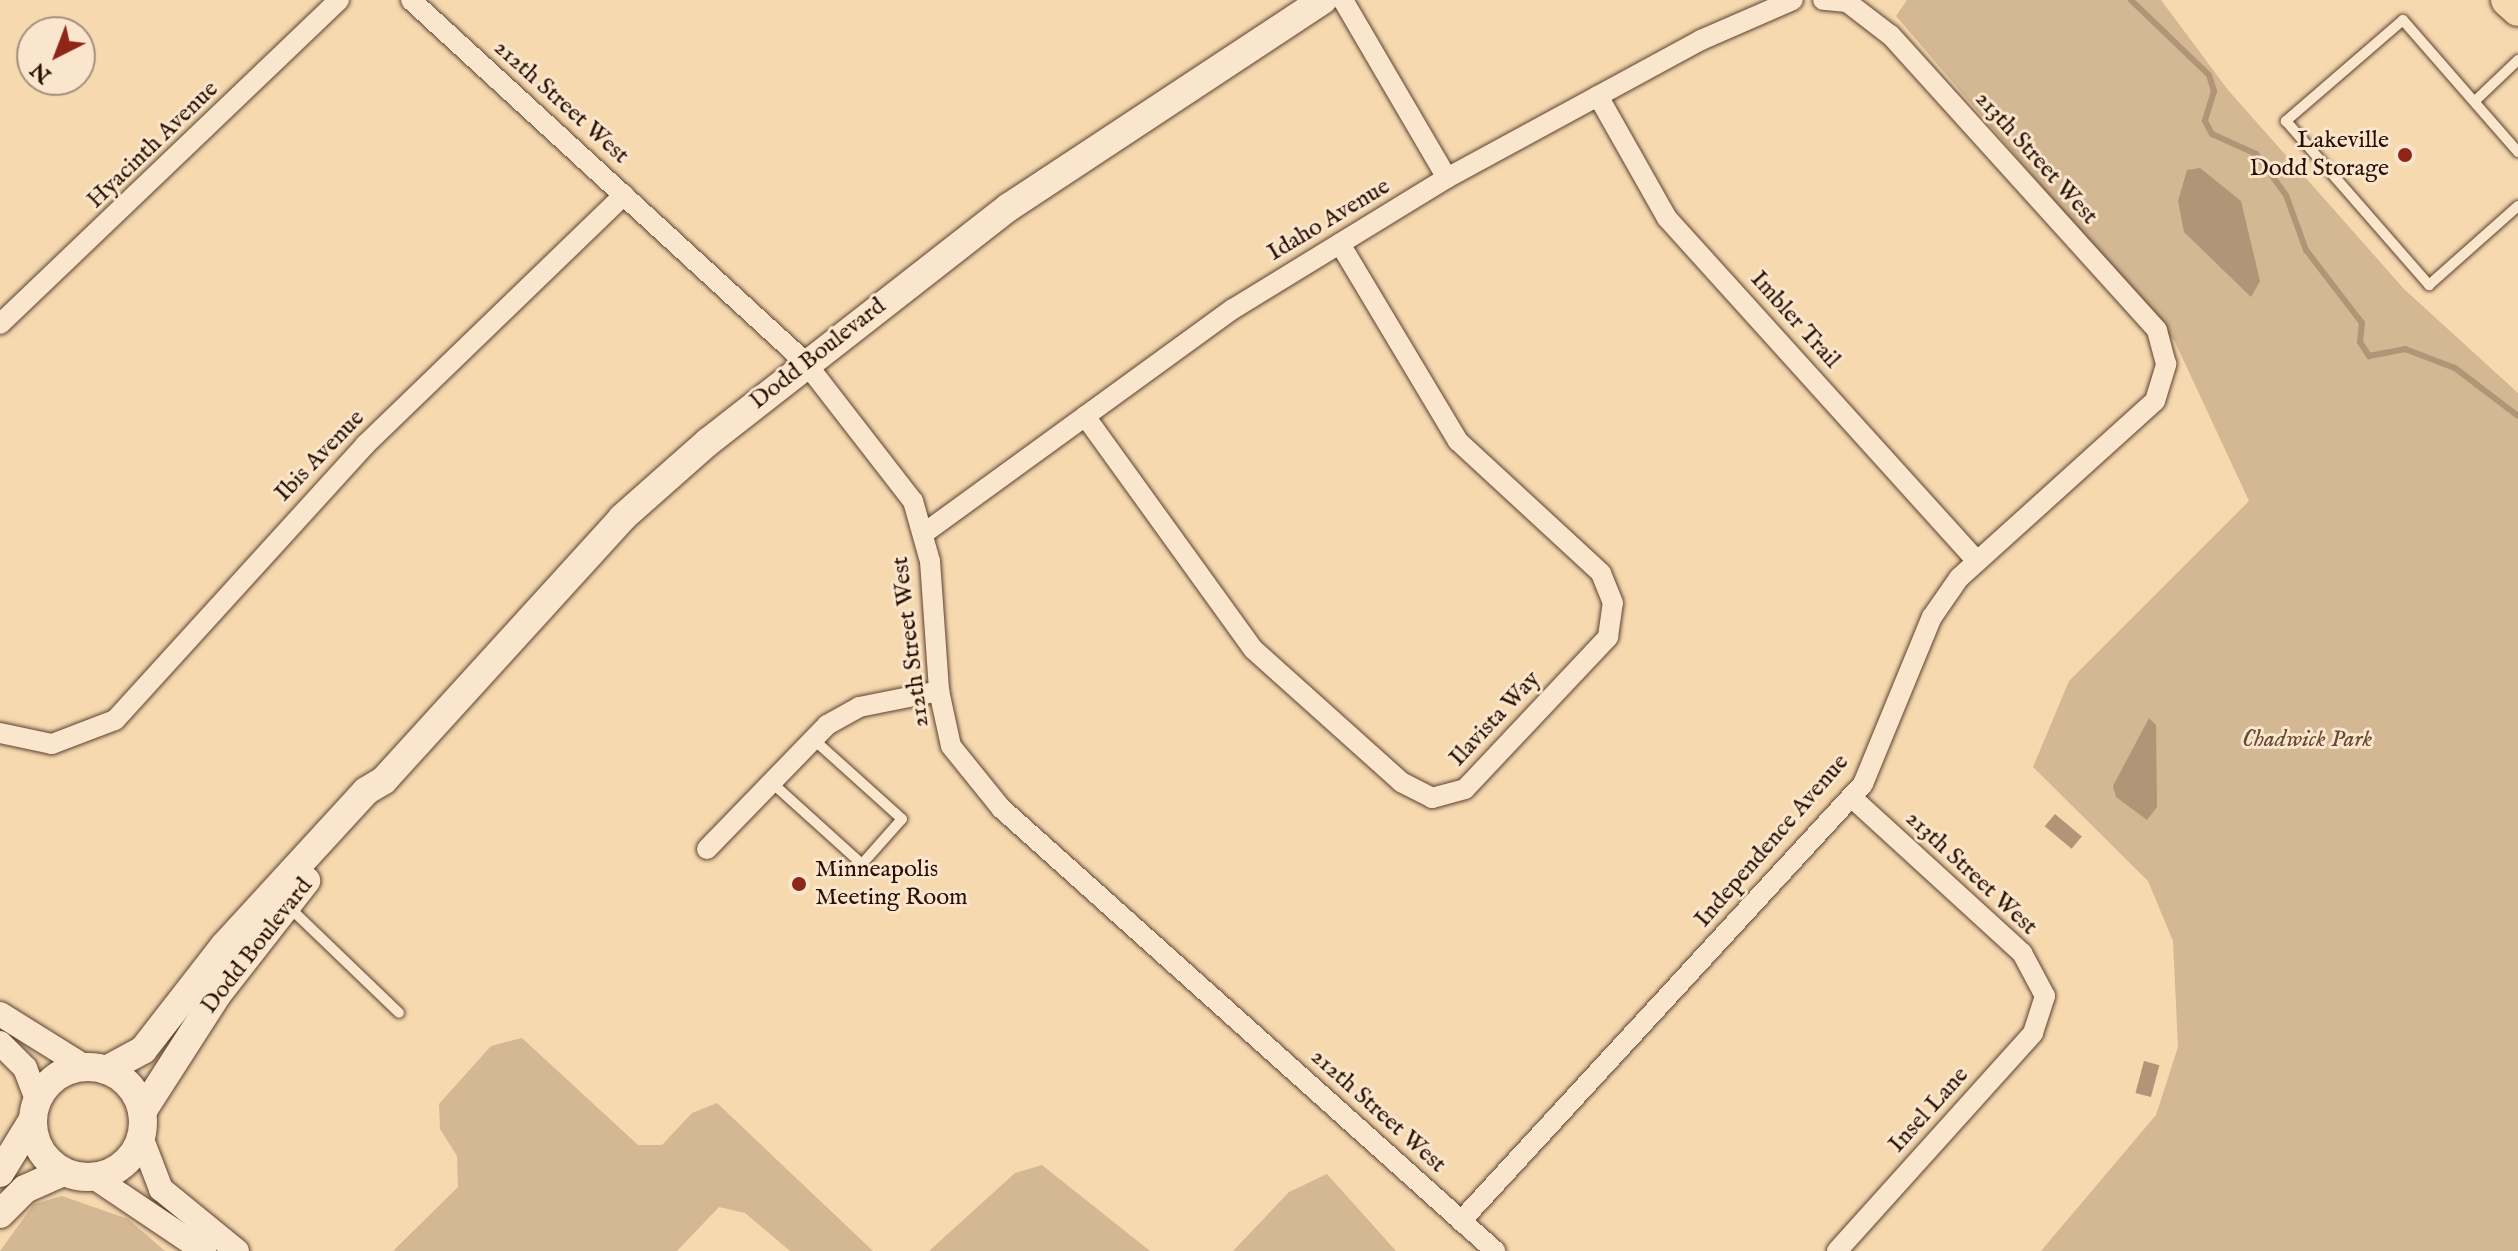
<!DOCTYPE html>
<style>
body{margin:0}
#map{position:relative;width:2518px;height:1251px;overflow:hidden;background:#f7d9b0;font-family:"IM FELL English",serif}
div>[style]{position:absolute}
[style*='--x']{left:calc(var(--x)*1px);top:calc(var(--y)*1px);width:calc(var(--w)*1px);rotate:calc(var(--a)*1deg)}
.green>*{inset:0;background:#d4b793}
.water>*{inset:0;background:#b19576;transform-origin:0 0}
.stream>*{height:6px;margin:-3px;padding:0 3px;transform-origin:3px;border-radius:3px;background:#b19576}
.roads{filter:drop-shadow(0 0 2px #5c4230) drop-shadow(0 0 2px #5c4230)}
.service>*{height:10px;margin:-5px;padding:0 5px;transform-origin:5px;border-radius:5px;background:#fae6cc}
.minor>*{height:20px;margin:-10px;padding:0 10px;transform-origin:10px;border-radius:10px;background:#fae6cc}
.tertiary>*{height:24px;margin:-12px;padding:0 12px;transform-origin:12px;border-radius:12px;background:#fae6cc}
.secondary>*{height:28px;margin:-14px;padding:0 14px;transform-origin:14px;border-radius:14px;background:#fae6cc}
.secondary>.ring{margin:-14px;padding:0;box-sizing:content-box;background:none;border:28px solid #fae6cc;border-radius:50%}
.primary>*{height:32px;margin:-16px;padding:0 16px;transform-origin:16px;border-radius:16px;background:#f7d9b0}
.dots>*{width:22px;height:22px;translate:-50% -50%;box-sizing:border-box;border:4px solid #fae6cc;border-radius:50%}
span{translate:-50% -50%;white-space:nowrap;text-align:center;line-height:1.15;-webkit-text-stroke:6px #fae6cc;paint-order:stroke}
.street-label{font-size:24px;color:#291006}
.poi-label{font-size:24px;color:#291006}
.right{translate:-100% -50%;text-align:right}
.left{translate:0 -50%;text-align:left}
.park-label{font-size:24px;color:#654a37;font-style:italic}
.north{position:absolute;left:16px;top:16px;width:80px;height:80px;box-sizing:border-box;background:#fae6cc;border:2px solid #a6907d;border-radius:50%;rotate:222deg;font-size:22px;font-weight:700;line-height:32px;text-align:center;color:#291006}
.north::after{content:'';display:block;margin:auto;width:28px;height:36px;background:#8f2418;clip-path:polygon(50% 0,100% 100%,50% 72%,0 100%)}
</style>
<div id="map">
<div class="green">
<div style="clip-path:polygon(1907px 0,2161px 0,2228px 90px,2404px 289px,2518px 393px,2518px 1251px,2041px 1251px,2156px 1115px,2178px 1047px,2173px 941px,2148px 881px,2033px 767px,2069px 681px,2249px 501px,2175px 342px,1896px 16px)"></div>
<div style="clip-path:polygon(522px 1038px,638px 1145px,662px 1145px,692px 1113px,717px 1103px,873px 1251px,790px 1251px,745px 1213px,719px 1207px,677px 1251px,393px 1251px,458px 1187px,457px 1156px,440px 1129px,439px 1104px,491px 1046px)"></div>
<div style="clip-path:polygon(1042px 1165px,1150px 1251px,929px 1251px,1015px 1173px)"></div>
<div style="clip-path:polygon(1327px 1174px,1396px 1251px,1233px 1251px,1289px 1192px)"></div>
<div style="clip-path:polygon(62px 1196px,128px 1219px,165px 1251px,0 1251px,34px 1204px)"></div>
</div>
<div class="water">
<div style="clip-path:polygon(2200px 168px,2241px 201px,2260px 281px,2251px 297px,2184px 232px,2178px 201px,2187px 170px)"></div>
<div style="clip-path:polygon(2149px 718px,2156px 725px,2157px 807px,2147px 820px,2116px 797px,2113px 786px)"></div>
<div style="left:2055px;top:814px;width:35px;height:16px;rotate:40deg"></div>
<div style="left:2144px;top:1061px;width:16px;height:33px;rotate:15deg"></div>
</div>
<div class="stream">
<div style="--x:2131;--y:0;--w:108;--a:43.9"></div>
<div style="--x:2209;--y:75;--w:17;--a:73"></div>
<div style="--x:2214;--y:91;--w:31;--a:107"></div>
<div style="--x:2205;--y:121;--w:15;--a:62"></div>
<div style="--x:2212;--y:134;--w:48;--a:24.4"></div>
<div style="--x:2256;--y:154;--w:51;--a:53.8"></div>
<div style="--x:2286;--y:195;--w:59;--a:70"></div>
<div style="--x:2306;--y:250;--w:92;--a:52.5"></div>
<div style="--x:2362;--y:323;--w:19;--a:96"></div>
<div style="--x:2360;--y:342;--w:17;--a:57"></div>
<div style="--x:2369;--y:356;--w:37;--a:-11"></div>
<div style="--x:2405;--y:349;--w:53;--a:20.8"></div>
<div style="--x:2455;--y:368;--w:79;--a:37.3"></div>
</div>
<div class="roads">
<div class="service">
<div style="--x:2476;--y:100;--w:58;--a:-43.6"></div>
<div style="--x:2518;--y:152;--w:175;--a:-131.1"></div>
<div style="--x:2403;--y:20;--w:155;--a:139.2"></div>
<div style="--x:2286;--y:121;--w:218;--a:48.9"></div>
<div style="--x:2429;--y:285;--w:119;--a:-41.6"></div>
<div style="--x:770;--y:781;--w:124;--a:42.1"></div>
<div style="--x:862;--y:864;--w:60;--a:-48.4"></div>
<div style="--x:902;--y:819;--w:120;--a:-138"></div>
<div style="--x:288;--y:906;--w:154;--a:43.9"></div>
</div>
<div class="minor">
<div style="--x:411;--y:0;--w:535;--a:42.58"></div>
<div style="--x:805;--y:362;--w:176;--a:52.2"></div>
<div style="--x:913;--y:501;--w:62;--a:74.2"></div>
<div style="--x:930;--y:561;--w:130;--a:86"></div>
<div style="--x:939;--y:691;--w:56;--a:77.7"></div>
<div style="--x:951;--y:746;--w:80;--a:51.1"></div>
<div style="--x:1001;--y:808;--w:664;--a:41.88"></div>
<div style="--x:1343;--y:0;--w:206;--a:59.7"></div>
<div style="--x:1598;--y:96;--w:140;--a:60.5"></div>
<div style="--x:1667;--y:218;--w:462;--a:47.9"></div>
<div style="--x:0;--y:324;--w:469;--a:-43.7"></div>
<div style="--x:1085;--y:416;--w:287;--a:54.2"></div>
<div style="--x:1253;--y:649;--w:199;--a:41.9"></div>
<div style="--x:1401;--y:782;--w:35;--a:27"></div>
<div style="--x:1432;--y:798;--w:34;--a:-15"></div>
<div style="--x:1465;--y:789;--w:209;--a:-46.7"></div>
<div style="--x:1608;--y:637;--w:34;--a:-82"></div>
<div style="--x:1613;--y:603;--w:32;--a:-112"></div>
<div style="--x:1601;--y:573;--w:195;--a:-137.3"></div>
<div style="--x:1458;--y:441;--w:230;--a:-120.9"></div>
<div style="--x:923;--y:534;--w:383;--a:-36"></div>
<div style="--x:1233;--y:309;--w:251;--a:-31.5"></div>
<div style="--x:1447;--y:178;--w:289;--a:-28.5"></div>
<div style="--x:1701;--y:40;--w:100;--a:-23.5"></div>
<div style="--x:0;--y:733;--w:53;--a:11.9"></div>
<div style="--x:52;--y:744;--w:67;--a:-20.9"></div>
<div style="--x:115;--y:720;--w:372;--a:-47.7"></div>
<div style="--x:365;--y:445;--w:360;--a:-44"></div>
<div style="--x:707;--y:849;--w:173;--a:-45.9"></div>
<div style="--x:827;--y:725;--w:37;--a:-29"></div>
<div style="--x:859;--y:707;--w:82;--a:-11.3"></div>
<div style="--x:1461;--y:1221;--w:594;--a:-47.39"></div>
<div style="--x:1863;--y:784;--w:181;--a:-67.6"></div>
<div style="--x:1932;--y:617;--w:47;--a:-55.3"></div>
<div style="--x:1959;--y:578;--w:264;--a:-42.1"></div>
<div style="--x:2155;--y:401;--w:39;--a:-73"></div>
<div style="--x:2166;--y:364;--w:35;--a:-105"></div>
<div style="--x:2157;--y:330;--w:398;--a:-132.1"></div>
<div style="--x:1890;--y:35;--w:54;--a:-142.5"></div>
<div style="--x:1847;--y:2;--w:24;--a:-175"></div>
<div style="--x:1837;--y:1251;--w:293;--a:-48"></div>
<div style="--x:2033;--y:1033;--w:39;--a:-72"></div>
<div style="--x:2045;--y:996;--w:49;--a:-118.1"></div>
<div style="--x:2022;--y:953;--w:231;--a:-137.6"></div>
</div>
<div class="tertiary">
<div style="--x:0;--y:1014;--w:100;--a:31.9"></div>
<div style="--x:0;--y:1043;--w:35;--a:45"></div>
<div style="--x:25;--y:1068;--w:34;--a:69"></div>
<div style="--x:141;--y:1137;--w:56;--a:69"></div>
<div style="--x:161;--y:1189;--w:98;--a:39.2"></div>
<div style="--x:94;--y:1177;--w:133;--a:33.9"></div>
</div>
<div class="secondary">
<div class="ring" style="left:33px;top:1067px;width:82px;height:82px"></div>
<div style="--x:106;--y:1070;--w:42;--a:-28.4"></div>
<div style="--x:143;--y:1050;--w:132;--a:-52.1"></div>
<div style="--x:224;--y:946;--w:210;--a:-47.5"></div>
<div style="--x:366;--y:791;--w:21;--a:-31"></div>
<div style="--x:384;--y:780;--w:354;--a:-47.7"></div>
<div style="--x:622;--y:518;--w:115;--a:-41.5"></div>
<div style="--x:708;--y:442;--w:382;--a:-38"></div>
<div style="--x:1009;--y:207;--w:376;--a:-33.4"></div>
<div style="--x:142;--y:1112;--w:139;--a:-57.3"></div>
<div style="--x:217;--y:995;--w:145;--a:-52"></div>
<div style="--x:0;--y:1173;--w:61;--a:-58.4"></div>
<div style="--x:0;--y:1214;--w:35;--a:-45"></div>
<div style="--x:25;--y:1189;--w:42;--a:-24.1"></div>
</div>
<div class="primary">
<div style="--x:2507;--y:0;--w:15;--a:42"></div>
</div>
</div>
<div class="dots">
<div style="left:2405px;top:155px;background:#8f2418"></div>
<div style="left:799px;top:884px;background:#8f2418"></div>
</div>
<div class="street-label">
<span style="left:561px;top:102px;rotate:42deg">212th Street West</span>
<span style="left:153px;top:145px;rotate:-44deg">Hyacinth Avenue</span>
<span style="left:2036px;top:158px;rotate:48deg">213th Street West</span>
<span style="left:1329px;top:220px;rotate:-31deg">Idaho Avenue</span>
<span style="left:1795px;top:320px;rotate:48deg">Imbler Trail</span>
<span style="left:818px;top:354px;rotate:-38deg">Dodd Boulevard</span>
<span style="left:320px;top:456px;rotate:-46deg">Ibis Avenue</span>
<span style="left:911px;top:642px;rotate:-97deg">212th Street West</span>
<span style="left:1495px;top:719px;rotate:-47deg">Ilavista Way</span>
<span style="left:1772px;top:841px;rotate:-49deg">Independence Avenue</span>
<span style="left:1971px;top:873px;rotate:43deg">213th Street West</span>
<span style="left:257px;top:946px;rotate:-52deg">Dodd Boulevard</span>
<span style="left:1929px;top:1110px;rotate:-48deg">Insel Lane</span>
<span style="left:1378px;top:1111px;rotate:42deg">212th Street West</span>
</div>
<div class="poi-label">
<span class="right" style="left:2389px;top:155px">Lakeville<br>Dodd Storage</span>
<span class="left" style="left:815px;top:884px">Minneapolis<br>Meeting Room</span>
</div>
<div class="park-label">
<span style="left:2307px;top:740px">Chadwick Park</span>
</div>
<div class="north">N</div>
</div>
